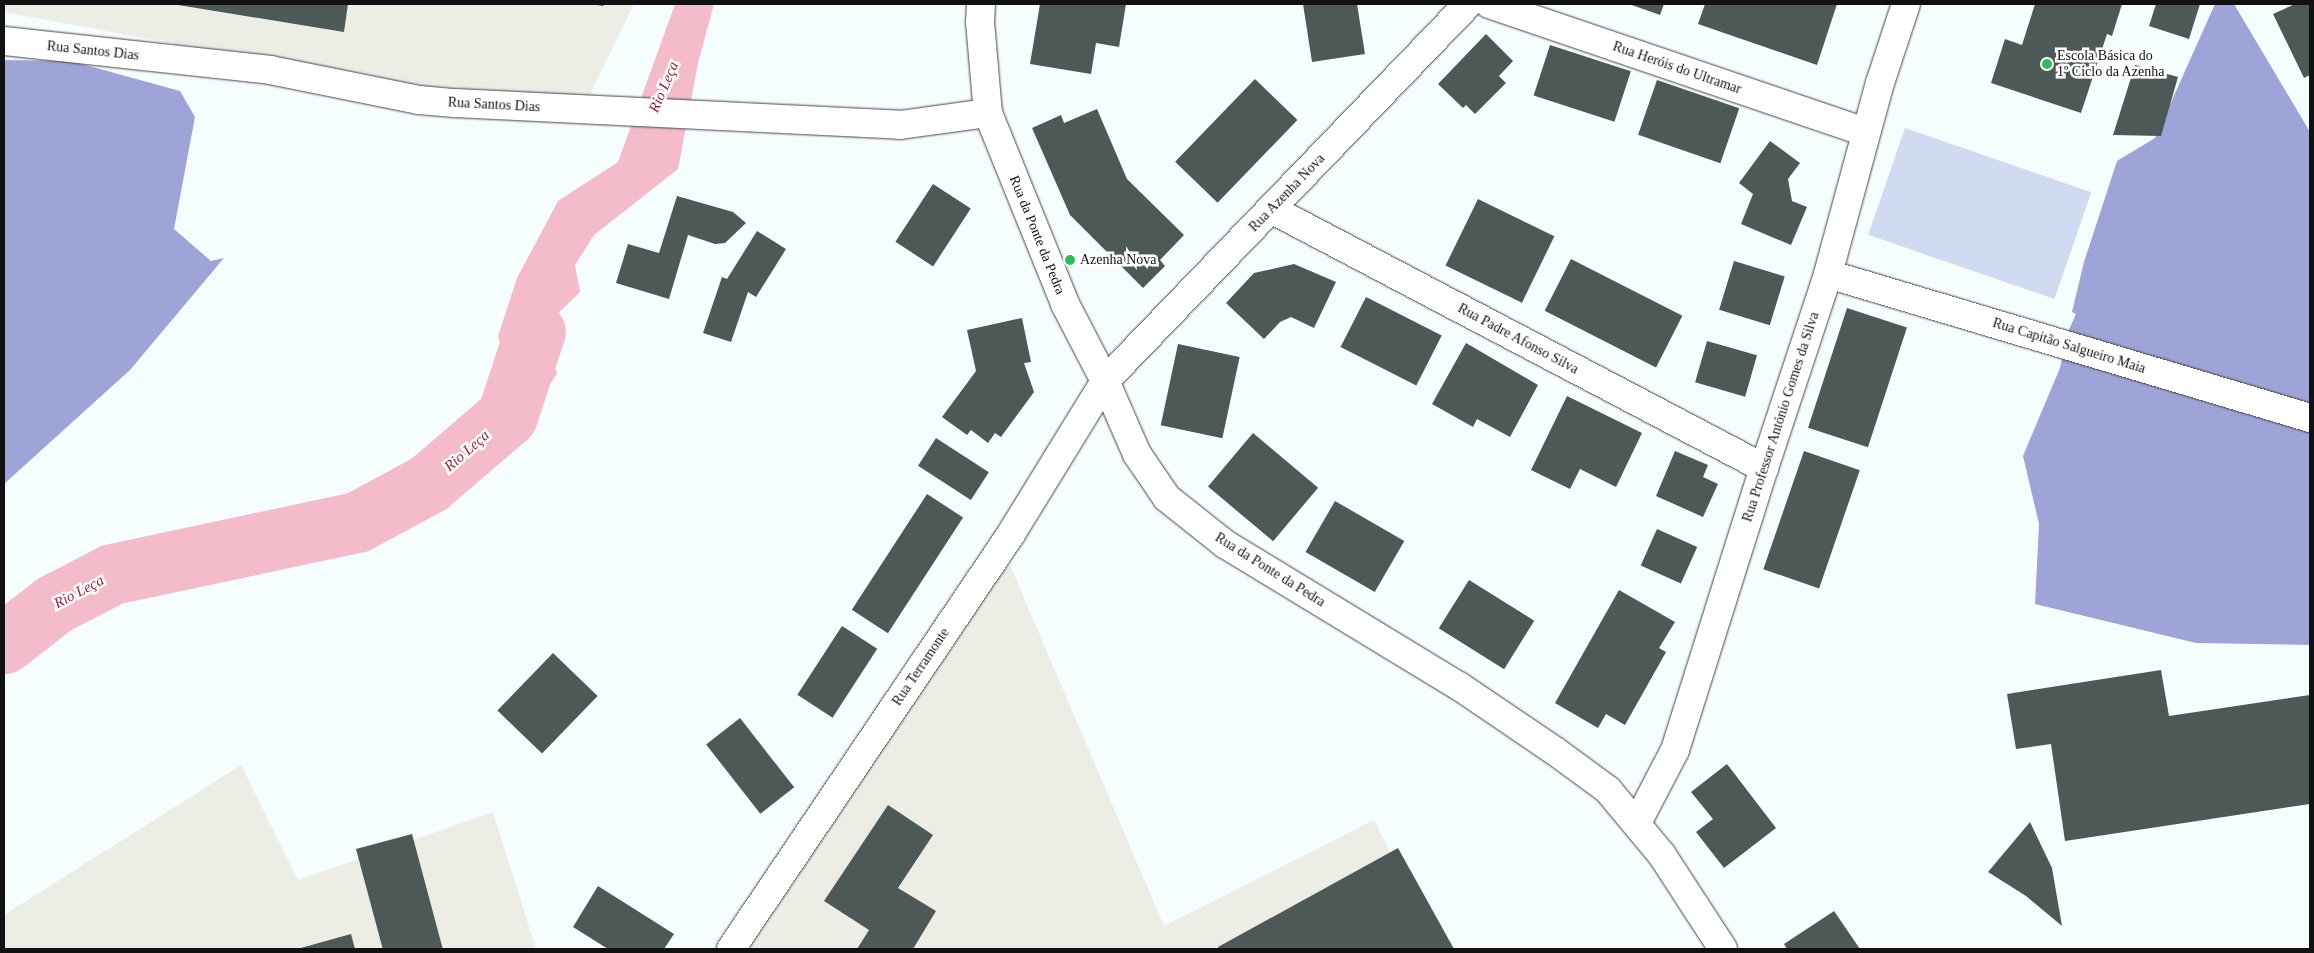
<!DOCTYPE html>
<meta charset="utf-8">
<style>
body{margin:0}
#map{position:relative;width:2314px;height:953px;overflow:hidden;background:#f5fdfe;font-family:"Times New Roman",serif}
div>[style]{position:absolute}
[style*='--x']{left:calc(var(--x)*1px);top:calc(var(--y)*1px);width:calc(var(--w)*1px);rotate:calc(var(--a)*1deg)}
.industrial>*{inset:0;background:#eceee6}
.forest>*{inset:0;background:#9fa4d8}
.pitch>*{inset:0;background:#d0daf0;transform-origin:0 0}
.water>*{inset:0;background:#f4bccb}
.river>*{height:61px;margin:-30.5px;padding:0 30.5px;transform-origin:30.5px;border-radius:30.5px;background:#f4bccb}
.building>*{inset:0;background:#4d5956;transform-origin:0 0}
.roads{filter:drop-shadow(0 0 1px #444) drop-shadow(0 0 1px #444)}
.minor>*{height:28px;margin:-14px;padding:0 14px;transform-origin:14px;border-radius:14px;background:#fff}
.dots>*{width:14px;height:14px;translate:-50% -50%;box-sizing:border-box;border:2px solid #fff;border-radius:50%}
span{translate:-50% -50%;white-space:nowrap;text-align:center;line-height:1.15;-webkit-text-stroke:5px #fff;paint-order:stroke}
.street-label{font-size:14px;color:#111}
.poi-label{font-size:14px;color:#111}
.left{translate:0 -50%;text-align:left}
.water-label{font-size:15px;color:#9e1f39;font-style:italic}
.frame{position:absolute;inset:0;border:5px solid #111;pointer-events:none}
</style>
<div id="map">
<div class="industrial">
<div style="clip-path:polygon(4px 4px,634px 4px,578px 119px,4px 12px)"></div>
<div style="clip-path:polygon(998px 537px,1164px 926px,1374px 820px,1439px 949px,730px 949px)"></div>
<div style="clip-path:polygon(241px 765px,298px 880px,493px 812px,536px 949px,4px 949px,4px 915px)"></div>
</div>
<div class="forest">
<div style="clip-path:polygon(2215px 4px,2234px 4px,2310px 132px,2310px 645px,2196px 643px,2035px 604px,2039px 524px,2023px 456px,2060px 368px,2067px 334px,2076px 314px,2072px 312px,2084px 262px,2117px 161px,2155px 138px)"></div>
<div style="clip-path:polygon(4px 60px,71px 61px,180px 91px,195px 117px,174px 229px,211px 261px,224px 258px,130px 370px,4px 484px)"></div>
</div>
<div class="pitch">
<div style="left:1905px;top:128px;width:197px;height:113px;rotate:19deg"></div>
</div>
<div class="water">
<div style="clip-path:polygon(675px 4px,714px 4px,698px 63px,678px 169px,594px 235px,575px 265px,580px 292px,542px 329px,557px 374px,528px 416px,502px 408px,514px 367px,506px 362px,498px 336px,517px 278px,558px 201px,618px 162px)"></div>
</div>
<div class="river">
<div style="--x:4;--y:643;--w:63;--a:-38"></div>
<div style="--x:54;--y:604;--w:65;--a:-27.3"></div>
<div style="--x:112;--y:574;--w:250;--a:-12"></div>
<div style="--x:357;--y:522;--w:82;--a:-28.4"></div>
<div style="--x:429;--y:483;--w:103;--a:-40.7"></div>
<div style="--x:507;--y:416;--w:89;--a:-71.8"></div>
</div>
<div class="building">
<div style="clip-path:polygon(172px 4px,348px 4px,344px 32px)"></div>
<div style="clip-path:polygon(591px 4px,604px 4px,603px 6px)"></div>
<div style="clip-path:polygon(1040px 4px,1126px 4px,1119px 47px,1096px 43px,1091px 74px,1030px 64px)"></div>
<div style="clip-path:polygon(1303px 4px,1357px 4px,1365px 54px,1312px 62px)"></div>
<div style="clip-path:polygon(1629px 4px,1664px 4px,1660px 15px)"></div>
<div style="clip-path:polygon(1705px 4px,1837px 4px,1817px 65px,1698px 24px)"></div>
<div style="clip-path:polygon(2035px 4px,2122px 4px,2112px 36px,2107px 34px,2081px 113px,1991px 83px,2005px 39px,2022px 45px)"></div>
<div style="clip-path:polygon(2156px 4px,2200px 4px,2189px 39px,2149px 26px)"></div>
<div style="clip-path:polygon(2295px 4px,2310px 4px,2310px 75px,2304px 78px,2273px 14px)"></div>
<div style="clip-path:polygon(1486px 34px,1513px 61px,1499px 76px,1506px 83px,1475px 114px,1466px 105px,1463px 108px,1438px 84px)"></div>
<div style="left:1550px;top:45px;width:85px;height:53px;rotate:18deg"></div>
<div style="clip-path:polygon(2135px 65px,2178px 77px,2161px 136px,2113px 135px)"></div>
<div style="left:1255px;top:79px;width:59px;height:115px;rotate:44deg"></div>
<div style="left:1657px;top:80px;width:87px;height:58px;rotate:19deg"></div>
<div style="clip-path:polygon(1097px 109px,1127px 179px,1184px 235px,1160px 260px,1165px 266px,1143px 288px,1070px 215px,1032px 128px,1061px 115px,1064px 123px)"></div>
<div style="clip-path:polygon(1770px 141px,1800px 163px,1788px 179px,1792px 201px,1807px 207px,1791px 245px,1741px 224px,1753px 194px,1739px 183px)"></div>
<div style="left:933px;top:184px;width:45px;height:69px;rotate:33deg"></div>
<div style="clip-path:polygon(677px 196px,733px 212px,746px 223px,725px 243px,715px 244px,688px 235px,669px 299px,616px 283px,628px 244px,659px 253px)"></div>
<div style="left:1478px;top:199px;width:85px;height:74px;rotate:26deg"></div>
<div style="clip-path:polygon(757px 231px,786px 249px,756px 297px,748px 292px,731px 342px,703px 333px,722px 277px,727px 279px)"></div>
<div style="left:1571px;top:259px;width:125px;height:58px;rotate:27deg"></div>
<div style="left:1734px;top:261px;width:53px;height:51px;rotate:17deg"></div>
<div style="clip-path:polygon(1294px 264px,1336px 282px,1314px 328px,1291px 317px,1280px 322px,1264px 339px,1226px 303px,1254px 273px)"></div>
<div style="left:1366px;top:297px;width:85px;height:56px;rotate:27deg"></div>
<div style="left:1847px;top:308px;width:63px;height:126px;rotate:18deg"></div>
<div style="clip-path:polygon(1022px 318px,1031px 362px,1024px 363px,1034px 392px,1001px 437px,995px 433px,988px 443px,971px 430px,967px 435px,942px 417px,976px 371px,967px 330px)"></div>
<div style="left:1707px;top:341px;width:52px;height:43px;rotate:16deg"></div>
<div style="clip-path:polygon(1466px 343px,1538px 385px,1510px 437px,1477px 419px,1473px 427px,1432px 404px)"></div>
<div style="left:1178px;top:344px;width:63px;height:83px;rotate:12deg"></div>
<div style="clip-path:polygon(1567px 396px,1642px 433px,1616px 487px,1580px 469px,1570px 489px,1531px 470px)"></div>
<div style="left:1253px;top:433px;width:85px;height:70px;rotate:40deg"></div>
<div style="left:936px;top:438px;width:63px;height:33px;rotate:33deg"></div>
<div style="clip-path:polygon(1675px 451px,1708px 465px,1703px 477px,1718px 484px,1703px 517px,1656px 496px)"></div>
<div style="left:1804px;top:451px;width:59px;height:125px;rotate:19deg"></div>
<div style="left:927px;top:494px;width:43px;height:138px;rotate:33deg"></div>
<div style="left:1335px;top:501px;width:80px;height:59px;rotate:30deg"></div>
<div style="left:1657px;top:529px;width:44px;height:40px;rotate:24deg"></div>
<div style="left:1469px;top:580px;width:77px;height:57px;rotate:32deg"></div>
<div style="clip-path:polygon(1619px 590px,1675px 622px,1659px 648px,1666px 652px,1625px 725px,1606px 714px,1598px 728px,1555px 703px)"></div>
<div style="left:842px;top:626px;width:42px;height:82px;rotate:33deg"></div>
<div style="left:553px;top:653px;width:62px;height:80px;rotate:44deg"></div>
<div style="clip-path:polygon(2161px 670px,2169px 716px,2310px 695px,2310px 804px,2065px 841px,2051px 744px,2016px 749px,2007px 694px)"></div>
<div style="left:740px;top:718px;width:88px;height:43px;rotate:52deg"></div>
<div style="clip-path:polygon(1727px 764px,1776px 828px,1724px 868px,1696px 832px,1713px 819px,1691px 792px)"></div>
<div style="clip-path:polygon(888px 805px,933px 835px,898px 888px,936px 911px,913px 949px,857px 949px,869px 930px,824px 901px)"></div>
<div style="clip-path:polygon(2030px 822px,2052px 868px,2062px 926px,2026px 896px,1988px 872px)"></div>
<div style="left:412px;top:834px;width:119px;height:58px;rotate:75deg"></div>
<div style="clip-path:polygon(1398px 848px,1454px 949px,1219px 949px,1218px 947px)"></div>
<div style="clip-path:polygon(598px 886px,674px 934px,664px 949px,608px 949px,573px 927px)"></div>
<div style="clip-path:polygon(1834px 911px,1860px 949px,1787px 949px,1784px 944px)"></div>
<div style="clip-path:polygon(351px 934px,355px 949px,297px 949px)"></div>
</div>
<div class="roads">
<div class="minor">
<div style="--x:981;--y:4;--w:18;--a:93"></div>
<div style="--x:980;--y:22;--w:91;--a:85"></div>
<div style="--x:988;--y:113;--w:206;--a:68"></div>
<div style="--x:1065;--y:304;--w:87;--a:62.5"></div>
<div style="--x:1105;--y:381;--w:80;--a:66.3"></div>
<div style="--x:1137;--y:454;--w:53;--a:55.7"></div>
<div style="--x:1167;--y:498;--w:74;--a:38.4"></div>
<div style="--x:1225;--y:544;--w:274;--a:31.3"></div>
<div style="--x:1459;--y:686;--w:116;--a:34.1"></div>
<div style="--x:1555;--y:751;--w:66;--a:36.3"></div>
<div style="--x:1608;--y:790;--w:85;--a:50.3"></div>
<div style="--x:1662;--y:855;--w:112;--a:57"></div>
<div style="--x:1489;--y:4;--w:398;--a:18.8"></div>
<div style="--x:4;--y:41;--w:268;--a:6.2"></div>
<div style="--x:270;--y:70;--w:152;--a:11.4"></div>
<div style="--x:419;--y:100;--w:36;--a:5"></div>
<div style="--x:455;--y:103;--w:446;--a:2.8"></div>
<div style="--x:900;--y:125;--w:89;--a:-7.8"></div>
<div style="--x:1271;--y:209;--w:557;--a:27.72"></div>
<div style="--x:1828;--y:274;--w:503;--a:16.63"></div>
<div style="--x:1637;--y:823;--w:82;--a:-62.5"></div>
<div style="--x:1675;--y:750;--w:296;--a:-72.5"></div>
<div style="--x:1764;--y:468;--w:204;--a:-71.7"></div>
<div style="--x:1828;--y:274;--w:198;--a:-74.8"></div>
<div style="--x:1880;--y:83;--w:83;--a:-71.8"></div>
<div style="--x:731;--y:949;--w:501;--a:-55.99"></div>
<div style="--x:1011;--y:534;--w:180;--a:-58.4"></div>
<div style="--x:1105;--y:381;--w:523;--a:-46.08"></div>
</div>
</div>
<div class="dots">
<div style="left:2047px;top:64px;background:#2ebb5a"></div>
<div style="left:1070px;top:260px;background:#2ebb5a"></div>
</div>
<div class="street-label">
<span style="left:93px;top:51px;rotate:6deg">Rua Santos Dias</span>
<span style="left:1677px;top:68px;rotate:19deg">Rua Heróis do Ultramar</span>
<span style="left:494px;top:105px;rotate:3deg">Rua Santos Dias</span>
<span style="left:1287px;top:193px;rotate:-46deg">Rua Azenha Nova</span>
<span style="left:1037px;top:235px;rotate:68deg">Rua da Ponte da Pedra</span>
<span style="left:1518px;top:339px;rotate:28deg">Rua Padre Afonso Silva</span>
<span style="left:2069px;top:346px;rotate:17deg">Rua Capitão Salgueiro Maia</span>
<span style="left:1781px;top:417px;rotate:-72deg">Rua Professor António Gomes da Silva</span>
<span style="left:1270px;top:570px;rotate:32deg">Rua da Ponte da Pedra</span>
<span style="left:921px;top:667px;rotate:-56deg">Rua Terramonte</span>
</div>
<div class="poi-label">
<span class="left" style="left:2057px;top:64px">Escola Básica do<br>1º Ciclo da Azenha</span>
<span class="left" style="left:1080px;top:260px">Azenha Nova</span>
</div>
<div class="water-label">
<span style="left:664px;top:87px;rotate:-67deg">Rio Leça</span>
<span style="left:467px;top:451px;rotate:-41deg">Rio Leça</span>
<span style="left:79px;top:592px;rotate:-28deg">Rio Leça</span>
</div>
<div class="frame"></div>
</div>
